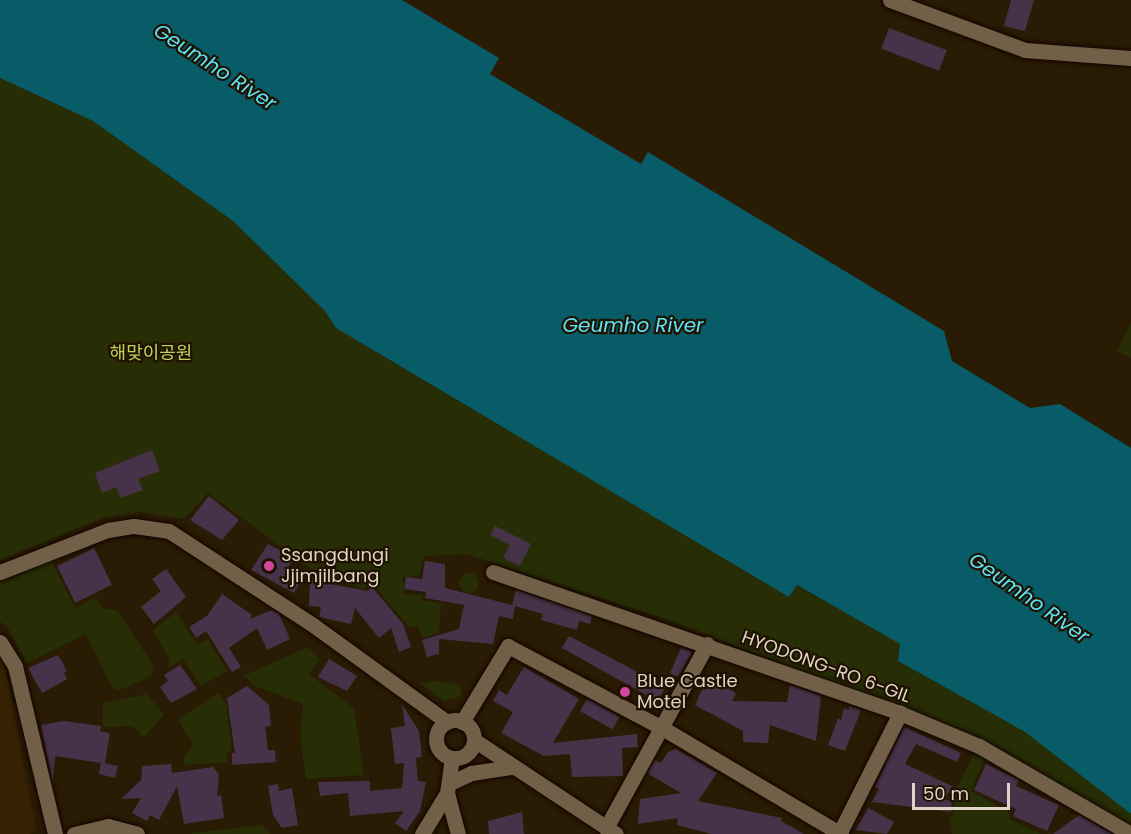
<!DOCTYPE html>
<meta charset="utf-8">
<style>
body{margin:0}
#map{position:relative;width:1131px;height:834px;overflow:hidden;background:#2a1b04;font-family:Poppins,"Noto Sans KR",sans-serif}
div>[style]{position:absolute}
[style*='--x']{left:calc(var(--x)*1px);top:calc(var(--y)*1px);width:calc(var(--w)*1px);rotate:calc(var(--a)*1deg)}
.built>*{inset:0;background:#362203}
.green>*{inset:0;background:#272d05}
.round{border-radius:50%}
.water>*{inset:0;background:#075c67}
.building>*{inset:0;background:#463349;transform-origin:0 0}
.roads{filter:drop-shadow(0 0 2px #120500) drop-shadow(0 0 2px #120500)}
.minor>*{height:15px;margin:-7.5px;padding:0 7.5px;transform-origin:7.5px;border-radius:7.5px;background:#715f47}
.minor>.ring{margin:-7.5px;padding:0;box-sizing:content-box;background:none;border:15px solid #715f47;border-radius:50%}
.dots>*{width:16px;height:16px;translate:-50% -50%;box-sizing:border-box;border:3px solid #201200;border-radius:50%}
span{translate:-50% -50%;white-space:nowrap;text-align:center;line-height:1.15;-webkit-text-stroke:4.5px #201200;paint-order:stroke}
.park-label{font-size:18px;color:#bed356}
.poi-label{font-size:18px;color:#dfd5c7}
.left{translate:0 -50%;text-align:left}
.street-label{font-size:18px;color:#dfd5c7}
.water-label{font-size:20px;color:#5ae4fa;font-style:italic}
.scale{position:absolute;left:912px;top:783px;width:98px;height:27px;box-sizing:border-box;border:3px solid #dfd5c7;border-top:0;padding-left:8px;font-size:18px;line-height:21px;white-space:nowrap;color:#dfd5c7;-webkit-text-stroke:4px #201200;paint-order:stroke}
</style>
<div id="map">
<div class="built">
<div style="clip-path:polygon(0 660px,4px 663px,36px 829px,30px 834px,0 834px)"></div>
</div>
<div class="green">
<div style="clip-path:polygon(0 78px,93px 121px,233px 221px,326px 311px,336px 328px,790px 597px,796px 585px,901px 644px,898px 661px,1025px 732px,1131px 814px,1131px 829px,850px 690px,663px 618px,467px 554px,424px 556px,419px 576px,403px 577px,404px 594px,422px 595px,422px 601px,441px 603px,439px 633px,423px 638px,417px 626px,410px 628px,371px 582px,363px 589px,310px 568px,208px 493px,184px 519px,140px 512px,102px 518px,0 560px)"></div>
<div style="clip-path:polygon(1131px 322px,1131px 358px,1117px 351px)"></div>
<div style="clip-path:polygon(50px 558px,75px 608px,96px 597px,102px 608px,118px 611px,154px 667px,150px 677px,120px 690px,112px 688px,86px 634px,27px 663px,6px 625px,0 622px,0 581px)"></div>
<div class="round" style="left:459px;top:573px;width:20px;height:20px"></div>
<div style="clip-path:polygon(176px 612px,198px 645px,208px 639px,227px 671px,201px 686px,183px 659px,168px 668px,169px 658px,153px 630px)"></div>
<div style="clip-path:polygon(308px 647px,320px 659px,309px 674px,354px 708px,364px 775px,306px 779px,300px 736px,303px 704px,255px 686px,243px 676px)"></div>
<div style="clip-path:polygon(440px 681px,459px 685px,462px 696px,444px 701px,420px 683px)"></div>
<div style="clip-path:polygon(219px 693px,226px 703px,232px 751px,227px 752px,228px 762px,184px 765px,184px 757px,193px 745px,178px 719px)"></div>
<div style="clip-path:polygon(147px 694px,164px 715px,144px 737px,133px 726px,103px 727px,103px 703px)"></div>
<div style="clip-path:polygon(974px 754px,984px 760px,971px 791px,1010px 813px,1009px 819px,1041px 834px,952px 834px,949px 816px,953px 816px,957px 787px)"></div>
<div style="clip-path:polygon(262px 825px,270px 834px,192px 834px,192px 833px)"></div>
</div>
<div class="water">
<div style="clip-path:polygon(0 0,402px 0,499px 58px,490px 74px,641px 164px,648px 152px,944px 331px,952px 361px,1030px 408px,1060px 404px,1131px 448px,1131px 814px,1025px 732px,898px 661px,900px 644px,797px 585px,789px 597px,336px 328px,325px 311px,233px 221px,93px 121px,0 78px)"></div>
</div>
<div class="building">
<div style="clip-path:polygon(1011px 0,1034px 0,1025px 31px,1004px 26px)"></div>
<div style="left:889px;top:28px;width:62px;height:22px;rotate:21deg"></div>
<div style="clip-path:polygon(152px 450px,160px 471px,138px 479px,143px 490px,121px 498px,116px 487px,102px 493px,95px 473px)"></div>
<div style="clip-path:polygon(209px 496px,239px 520px,222px 540px,190px 520px)"></div>
<div style="clip-path:polygon(495px 526px,531px 544px,520px 566px,503px 558px,510px 545px,490px 535px)"></div>
<div style="clip-path:polygon(268px 544px,294px 558px,286px 570px,302px 580px,294px 593px,251px 570px)"></div>
<div style="left:94px;top:548px;width:41px;height:41px;rotate:64deg"></div>
<div style="clip-path:polygon(425px 561px,445px 564px,445px 588px,512px 605px,516px 590px,592px 616px,590px 624px,579px 621px,577px 630px,541px 620px,543px 614px,515px 606px,513px 619px,499px 616px,493px 644px,439px 639px,439px 654px,427px 657px,422px 640px,459px 629px,464px 605px,425px 598px,426px 592px,404px 589px,406px 577px,422px 579px)"></div>
<div style="clip-path:polygon(166px 569px,186px 597px,154px 624px,141px 607px,161px 591px,152px 579px)"></div>
<div style="clip-path:polygon(310px 580px,367px 591px,372px 587px,403px 624px,411px 647px,399px 652px,391px 628px,379px 638px,355px 608px,351px 624px,319px 617px,321px 607px,309px 606px)"></div>
<div style="clip-path:polygon(222px 594px,252px 615px,250px 619px,272px 610px,279px 614px,290px 639px,267px 650px,257px 628px,229px 648px,241px 667px,232px 672px,206px 631px,196px 638px,189px 627px,207px 616px)"></div>
<div style="clip-path:polygon(569px 636px,666px 687px,657px 701px,562px 648px)"></div>
<div style="clip-path:polygon(681px 648px,692px 652px,678px 677px,670px 673px)"></div>
<div style="clip-path:polygon(58px 655px,67px 671px,64px 673px,67px 679px,42px 693px,28px 668px)"></div>
<div style="clip-path:polygon(329px 659px,357px 676px,347px 691px,318px 677px)"></div>
<div style="clip-path:polygon(180px 665px,197px 689px,171px 703px,160px 687px,168px 681px,164px 675px)"></div>
<div style="clip-path:polygon(524px 667px,579px 699px,553px 743px,637px 734px,638px 747px,622px 748px,623px 776px,572px 777px,570px 754px,544px 756px,501px 733px,513px 712px,493px 701px,499px 690px,507px 695px)"></div>
<div style="clip-path:polygon(708px 677px,736px 693px,732px 701px,787px 702px,790px 685px,821px 696px,816px 741px,770px 725px,768px 743px,743px 742px,743px 731px,695px 705px)"></div>
<div style="clip-path:polygon(247px 686px,269px 705px,271px 726px,265px 727px,268px 750px,275px 750px,276px 762px,232px 765px,232px 753px,235px 753px,227px 698px)"></div>
<div style="left:587px;top:699px;width:37px;height:14px;rotate:29deg"></div>
<div style="clip-path:polygon(402px 704px,419px 731px,422px 757px,416px 758px,418px 781px,426px 782px,420px 811px,406px 831px,395px 823px,404px 811px,350px 816px,348px 793px,320px 796px,318px 782px,370px 781px,370px 791px,402px 788px,404px 763px,395px 764px,391px 728px,405px 726px)"></div>
<div style="clip-path:polygon(849px 706px,861px 710px,845px 751px,828px 745px,838px 718px,841px 720px,844px 708px,849px 710px)"></div>
<div style="clip-path:polygon(64px 721px,101px 726px,100px 731px,110px 733px,105px 763px,118px 766px,115px 778px,99px 774px,101px 763px,55px 756px,53px 783px,41px 725px)"></div>
<div style="clip-path:polygon(904px 727px,961px 753px,957px 762px,916px 744px,905px 764px,952px 786px,945px 800px,952px 801px,951px 812px,872px 802px,879px 789px,875px 787px)"></div>
<div style="clip-path:polygon(676px 749px,717px 773px,698px 801px,782px 818px,781px 821px,804px 834px,711px 834px,677px 825px,678px 818px,638px 824px,640px 799px,681px 793px,647px 773px,655px 760px,661px 763px,668px 752px)"></div>
<div style="clip-path:polygon(171px 764px,172px 773px,213px 767px,219px 774px,217px 796px,221px 795px,224px 818px,184px 824px,177px 786px,159px 820px,150px 815px,147px 821px,132px 813px,141px 798px,121px 799px,141px 780px,142px 766px)"></div>
<div style="clip-path:polygon(986px 764px,1019px 780px,1016px 786px,1059px 805px,1047px 831px,1013px 816px,1016px 809px,974px 790px)"></div>
<div style="clip-path:polygon(278px 784px,279px 791px,292px 788px,298px 825px,282px 828px,273px 815px,268px 786px)"></div>
<div style="clip-path:polygon(868px 808px,894px 822px,887px 834px,856px 830px)"></div>
<div style="clip-path:polygon(522px 812px,524px 834px,489px 834px,488px 821px)"></div>
<div style="clip-path:polygon(1079px 815px,1112px 834px,1053px 834px)"></div>
</div>
<div class="roads">
<div class="minor">
<div style="--x:890;--y:0;--w:144;--a:20.3"></div>
<div style="--x:1025;--y:50;--w:106;--a:4.3"></div>
<div style="--x:0;--y:572;--w:116;--a:-21.3"></div>
<div style="--x:108;--y:530;--w:26;--a:-9"></div>
<div style="--x:134;--y:526;--w:35;--a:8"></div>
<div style="--x:169;--y:531;--w:172;--a:33.1"></div>
<div style="--x:313;--y:625;--w:165;--a:35.9"></div>
<div style="--x:493;--y:572;--w:431;--a:19.1"></div>
<div style="--x:900;--y:713;--w:86;--a:22.7"></div>
<div style="--x:979;--y:746;--w:176;--a:30.1"></div>
<div style="--x:0;--y:642;--w:28;--a:58"></div>
<div style="--x:15;--y:666;--w:173;--a:76.6"></div>
<div class="ring" style="left:436px;top:720px;width:23px;height:23px"></div>
<div style="--x:462;--y:722;--w:89;--a:-58.8"></div>
<div style="--x:508;--y:646;--w:177;--a:28"></div>
<div style="--x:664;--y:729;--w:206;--a:30.7"></div>
<div style="--x:474;--y:740;--w:170;--a:33.5"></div>
<div style="--x:450;--y:783;--w:23;--a:-25"></div>
<div style="--x:471;--y:773;--w:40;--a:-8.5"></div>
<div style="--x:447;--y:793;--w:42;--a:75"></div>
<div style="--x:606;--y:828;--w:210;--a:-61.2"></div>
<div style="--x:74;--y:834;--w:35;--a:-13"></div>
<div style="--x:108;--y:826;--w:30;--a:15"></div>
<div style="--x:422;--y:834;--w:48;--a:-58.6"></div>
<div style="--x:447;--y:793;--w:35;--a:-82"></div>
<div style="--x:839;--y:834;--w:136;--a:-63.2"></div>
</div>
</div>
<div class="dots">
<div style="left:269px;top:566px;background:#d1479c"></div>
<div style="left:625px;top:692px;background:#d1479c"></div>
</div>
<div class="park-label">
<span style="left:151px;top:353px">해맞이공원</span>
</div>
<div class="poi-label">
<span class="left" style="left:281px;top:566px">Ssangdungi<br>Jjimjilbang</span>
<span class="left" style="left:637px;top:692px">Blue Castle<br>Motel</span>
</div>
<div class="street-label">
<span style="left:826px;top:667px;rotate:20deg">HYODONG-RO 6-GIL</span>
</div>
<div class="water-label">
<span style="left:215px;top:67px;rotate:33deg">Geumho River</span>
<span style="left:633px;top:325px">Geumho River</span>
<span style="left:1029px;top:598px;rotate:35deg">Geumho River</span>
</div>
<div class="scale">50 m</div>
</div>
